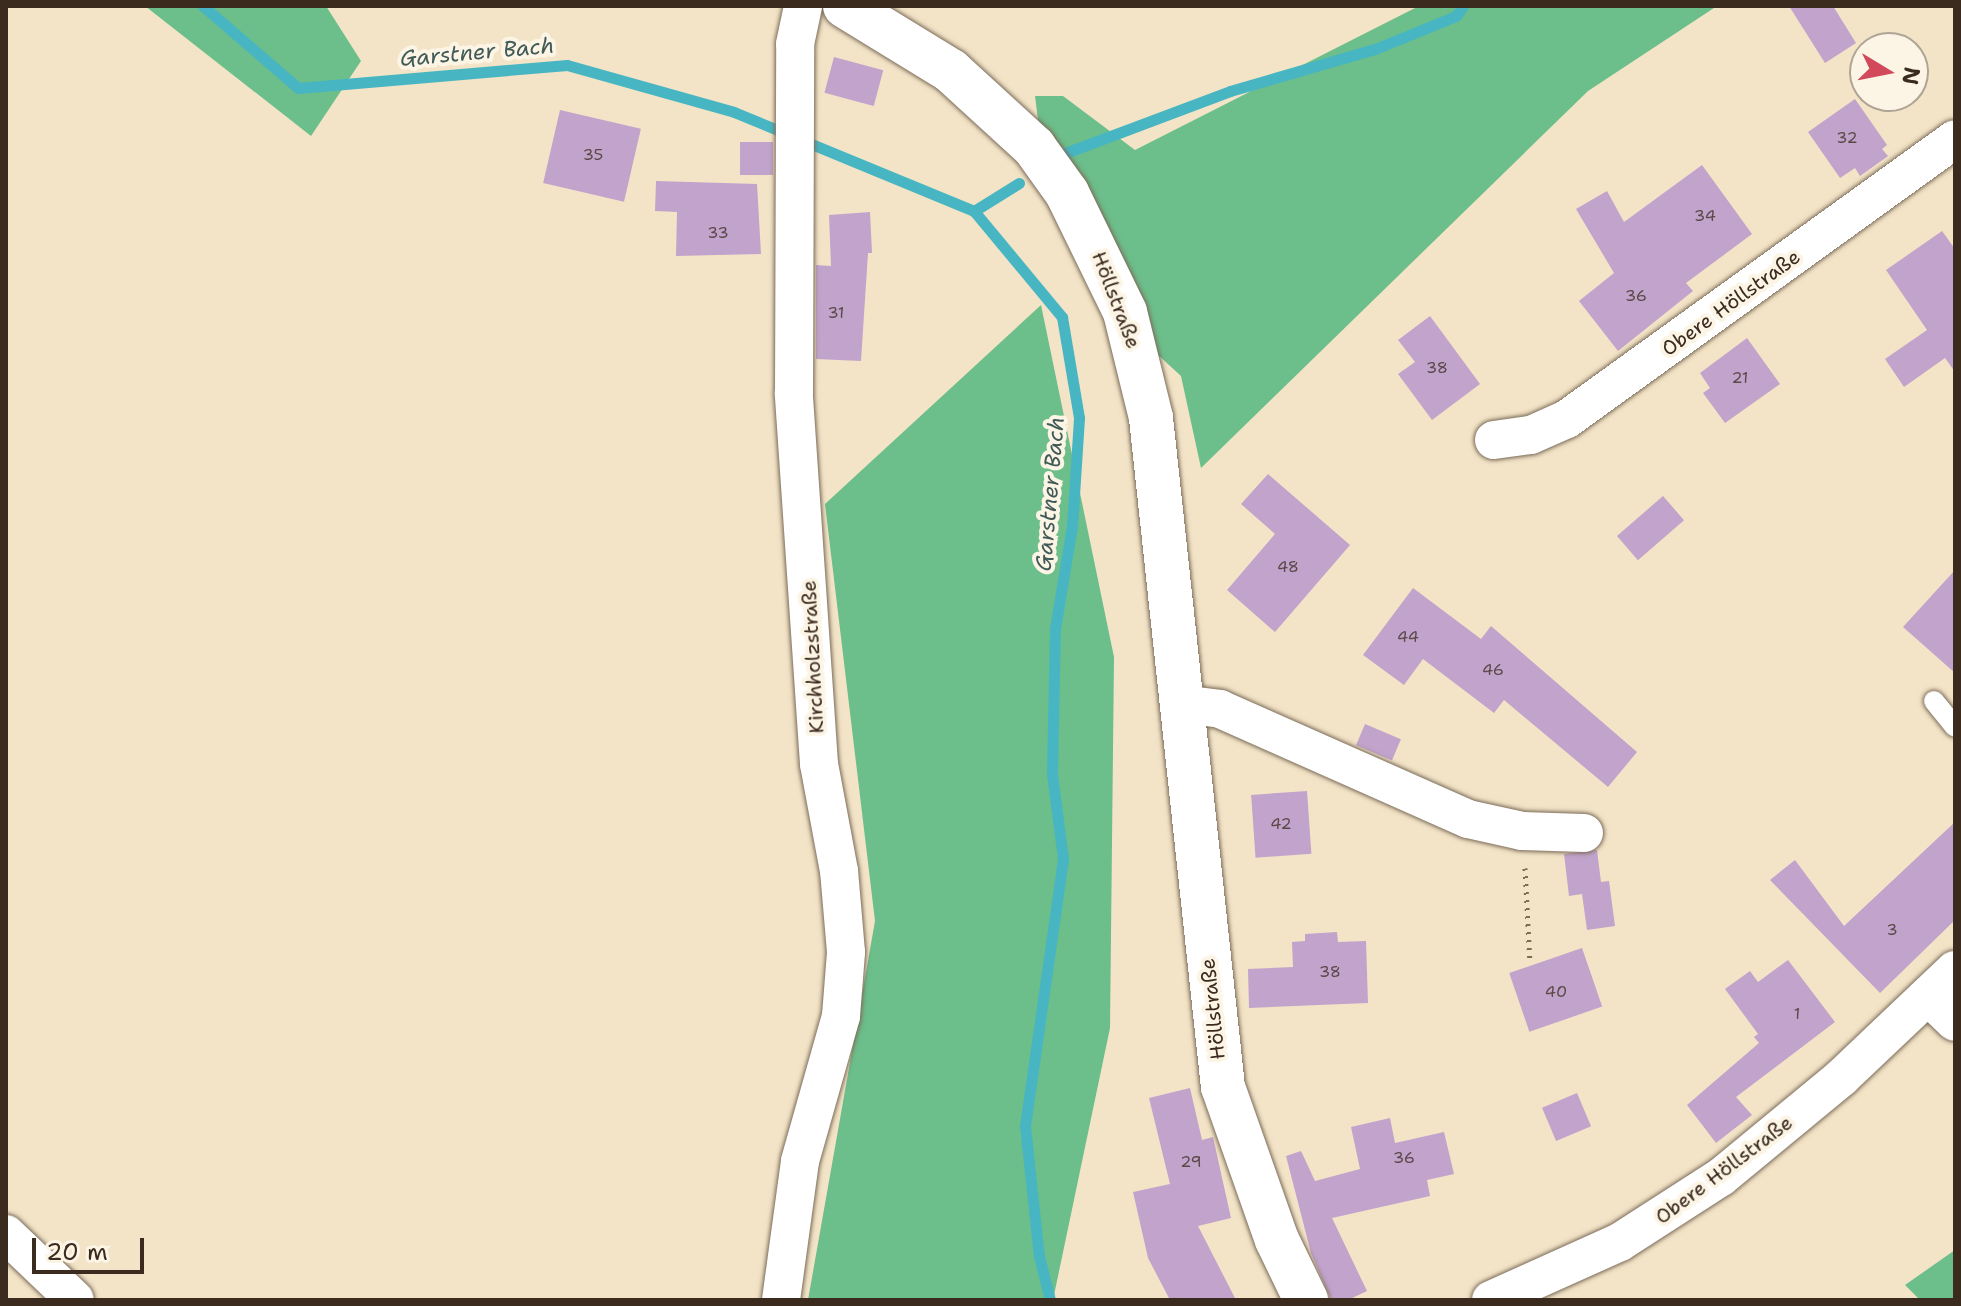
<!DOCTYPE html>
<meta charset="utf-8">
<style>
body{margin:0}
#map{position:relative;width:1961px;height:1306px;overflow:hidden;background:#f3e4c7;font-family:"Shantell Sans",sans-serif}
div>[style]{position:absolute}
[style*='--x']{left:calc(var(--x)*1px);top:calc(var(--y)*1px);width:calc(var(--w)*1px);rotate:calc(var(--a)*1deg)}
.forest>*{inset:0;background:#6cbe8a}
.stream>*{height:11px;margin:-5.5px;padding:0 5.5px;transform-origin:5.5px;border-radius:5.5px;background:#48b6c2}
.building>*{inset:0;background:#c2a3cb;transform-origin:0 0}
.path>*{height:5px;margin-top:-2.5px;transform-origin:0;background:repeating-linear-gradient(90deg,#7b6b59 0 2px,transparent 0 8px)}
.roads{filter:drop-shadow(0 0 2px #7b6b59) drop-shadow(0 0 2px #7b6b59)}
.service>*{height:20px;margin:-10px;padding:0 10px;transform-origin:10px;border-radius:10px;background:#fff}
.minor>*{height:38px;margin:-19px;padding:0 19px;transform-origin:19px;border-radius:19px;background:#fff}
.tertiary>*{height:44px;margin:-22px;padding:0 22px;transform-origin:22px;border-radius:22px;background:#fff}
span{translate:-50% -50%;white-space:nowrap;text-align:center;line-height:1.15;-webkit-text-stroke:8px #fcf5e5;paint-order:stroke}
.number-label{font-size:16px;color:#5d4849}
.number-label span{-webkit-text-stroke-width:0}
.street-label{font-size:20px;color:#3b2a1e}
.water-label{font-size:22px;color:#405b57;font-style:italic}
.frame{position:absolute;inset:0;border:8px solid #3b2a1e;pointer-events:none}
.north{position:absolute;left:1849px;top:32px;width:80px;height:80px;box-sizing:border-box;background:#fcf5e5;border:2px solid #afa495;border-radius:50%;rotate:100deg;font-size:22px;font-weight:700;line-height:32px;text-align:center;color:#3b2a1e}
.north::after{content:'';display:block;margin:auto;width:28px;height:36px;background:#d1495b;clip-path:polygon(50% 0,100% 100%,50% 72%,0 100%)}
.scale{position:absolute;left:32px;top:1238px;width:112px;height:36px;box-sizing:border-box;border:4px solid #3b2a1e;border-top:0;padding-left:10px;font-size:24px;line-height:28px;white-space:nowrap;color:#3b2a1e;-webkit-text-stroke:6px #fcf5e5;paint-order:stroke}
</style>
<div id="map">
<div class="forest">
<div style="clip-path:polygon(145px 6px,326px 6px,361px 61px,311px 136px)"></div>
<div style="clip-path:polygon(1419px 6px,1717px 6px,1588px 91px,1201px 468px,1181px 376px,1157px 354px,1092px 199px,1038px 120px,1035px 96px,1063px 96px,1135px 150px)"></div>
<div style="clip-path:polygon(1041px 305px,1114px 657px,1110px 1028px,1053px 1300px,808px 1300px,875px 921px,825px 504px)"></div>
<div style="clip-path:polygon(1955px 1250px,1955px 1300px,1920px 1300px,1905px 1285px)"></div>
</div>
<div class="stream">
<div style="--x:203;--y:6;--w:125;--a:40.8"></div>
<div style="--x:298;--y:88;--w:270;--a:-4.9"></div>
<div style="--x:567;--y:65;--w:173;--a:15.7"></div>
<div style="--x:734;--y:112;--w:260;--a:22.4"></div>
<div style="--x:974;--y:211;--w:138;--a:50.3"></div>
<div style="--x:1062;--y:317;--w:102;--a:80.4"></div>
<div style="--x:1079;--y:418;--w:108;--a:93.7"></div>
<div style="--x:1072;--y:526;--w:104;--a:99.4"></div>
<div style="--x:1055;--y:629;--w:145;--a:91.2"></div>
<div style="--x:1052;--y:774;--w:86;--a:82.6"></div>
<div style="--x:1063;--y:859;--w:270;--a:98.1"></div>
<div style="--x:1025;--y:1126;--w:131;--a:83.9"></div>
<div style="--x:1039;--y:1256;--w:45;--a:76"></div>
<div style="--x:1068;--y:152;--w:173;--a:-20.6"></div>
<div style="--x:1230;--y:91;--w:151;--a:-16.2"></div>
<div style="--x:1375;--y:49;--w:87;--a:-22.2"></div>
<div style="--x:1456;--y:16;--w:12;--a:-55"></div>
<div style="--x:974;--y:211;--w:53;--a:-31.9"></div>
</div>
<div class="building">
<div style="clip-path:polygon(1789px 6px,1833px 6px,1856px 43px,1825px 63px)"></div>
<div style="left:834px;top:57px;width:51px;height:37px;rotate:15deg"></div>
<div style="clip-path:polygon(1855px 99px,1887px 145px,1882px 149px,1888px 156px,1860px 176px,1855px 168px,1840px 178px,1808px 132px)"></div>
<div style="left:560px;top:110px;width:83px;height:75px;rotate:13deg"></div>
<div style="left:773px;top:142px;width:33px;height:33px;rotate:90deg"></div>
<div style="clip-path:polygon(1702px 165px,1752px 234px,1686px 283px,1693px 291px,1618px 351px,1579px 301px,1614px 273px,1576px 209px,1607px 191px,1624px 222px)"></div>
<div style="clip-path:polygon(656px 181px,757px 184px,761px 254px,676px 256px,677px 212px,655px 211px)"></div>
<div style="clip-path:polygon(870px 212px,872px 253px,868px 253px,861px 361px,816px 359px,816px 265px,831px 266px,829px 215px)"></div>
<div style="clip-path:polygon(1942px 231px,1955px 249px,1955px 372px,1945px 358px,1904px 387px,1885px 359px,1927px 330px,1886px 270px)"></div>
<div style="clip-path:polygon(1430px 316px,1480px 384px,1432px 420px,1398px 374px,1415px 362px,1398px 340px)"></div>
<div style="clip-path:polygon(1747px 338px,1780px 384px,1725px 423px,1703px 393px,1710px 388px,1700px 373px)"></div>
<div style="clip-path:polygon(1268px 474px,1350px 545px,1275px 632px,1227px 590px,1275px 534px,1241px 504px)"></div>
<div style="left:1663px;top:496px;width:32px;height:61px;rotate:49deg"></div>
<div style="clip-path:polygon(1955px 570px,1955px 673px,1903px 627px)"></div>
<div style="clip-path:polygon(1413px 588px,1481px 639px,1491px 626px,1637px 752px,1608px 787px,1504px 700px,1494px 713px,1423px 659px,1404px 685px,1363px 655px)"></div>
<div style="left:1365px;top:724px;width:39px;height:23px;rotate:23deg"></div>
<div style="left:1307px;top:791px;width:63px;height:56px;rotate:86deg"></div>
<div style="clip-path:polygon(1955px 822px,1955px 920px,1880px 993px,1770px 880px,1795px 860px,1844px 926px)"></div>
<div style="clip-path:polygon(1597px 850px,1601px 882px,1609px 881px,1615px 926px,1587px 930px,1582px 894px,1569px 896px,1564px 854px)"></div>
<div style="clip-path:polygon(1337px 932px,1338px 942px,1366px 941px,1368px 1003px,1249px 1008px,1248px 969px,1293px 967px,1292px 942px,1305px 941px,1305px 934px)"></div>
<div style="left:1582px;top:948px;width:62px;height:77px;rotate:71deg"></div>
<div style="clip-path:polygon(1788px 960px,1835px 1022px,1736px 1097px,1752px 1115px,1716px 1143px,1687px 1105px,1759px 1043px,1754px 1037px,1758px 1034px,1725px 989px,1750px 971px,1758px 982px)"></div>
<div style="clip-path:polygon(1190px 1088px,1202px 1140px,1213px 1137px,1231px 1218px,1198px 1226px,1236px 1300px,1170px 1300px,1148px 1258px,1133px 1192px,1170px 1184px,1149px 1098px)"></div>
<div style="left:1577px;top:1093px;width:36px;height:38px;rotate:67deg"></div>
<div style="clip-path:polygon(1390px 1118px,1395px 1143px,1444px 1132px,1454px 1174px,1427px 1180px,1430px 1196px,1332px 1218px,1367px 1291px,1348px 1300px,1331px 1300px,1311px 1253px,1286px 1156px,1301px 1151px,1315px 1181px,1360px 1169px,1351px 1127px)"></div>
</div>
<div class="path">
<div style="--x:1525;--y:868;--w:94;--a:87"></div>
</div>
<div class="roads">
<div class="service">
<div style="--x:1934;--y:701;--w:33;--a:51"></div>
</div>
<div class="minor">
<div style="--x:1494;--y:440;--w:37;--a:-8"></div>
<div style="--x:1531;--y:435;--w:39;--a:-24"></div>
<div style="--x:1567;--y:419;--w:478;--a:-35.8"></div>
<div style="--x:1181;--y:704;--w:39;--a:7"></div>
<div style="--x:1220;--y:709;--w:271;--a:23.9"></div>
<div style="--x:1468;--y:819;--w:55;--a:12.5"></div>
<div style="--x:1522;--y:831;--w:62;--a:1.8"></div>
<div style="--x:1928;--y:996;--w:37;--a:44"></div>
<div style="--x:6;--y:1234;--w:95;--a:43.7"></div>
<div style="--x:781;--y:1300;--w:140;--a:-82.2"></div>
<div style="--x:800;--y:1161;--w:151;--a:-74.2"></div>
<div style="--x:841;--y:1016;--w:64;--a:-85.5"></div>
<div style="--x:846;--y:952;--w:81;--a:-94.9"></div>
<div style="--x:839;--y:871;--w:109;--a:-100.6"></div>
<div style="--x:819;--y:764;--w:372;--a:-93.9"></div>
<div style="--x:794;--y:393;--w:349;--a:-89.8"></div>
<div style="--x:795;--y:44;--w:39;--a:-78"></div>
<div style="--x:1491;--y:1300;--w:141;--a:-24.2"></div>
<div style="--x:1620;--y:1242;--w:120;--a:-32.8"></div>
<div style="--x:1721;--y:1177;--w:156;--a:-39.5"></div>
<div style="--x:1841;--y:1078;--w:157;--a:-43.5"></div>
</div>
<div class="tertiary">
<div style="--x:845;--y:6;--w:124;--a:31.5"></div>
<div style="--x:951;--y:71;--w:113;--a:42.5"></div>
<div style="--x:1034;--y:147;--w:57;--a:54.3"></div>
<div style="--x:1067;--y:193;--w:132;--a:64"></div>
<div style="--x:1125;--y:312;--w:109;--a:76.2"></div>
<div style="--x:1151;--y:418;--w:673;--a:83.86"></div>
<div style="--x:1223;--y:1087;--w:162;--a:70.6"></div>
<div style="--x:1277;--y:1240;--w:67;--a:64.2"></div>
</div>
</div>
<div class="number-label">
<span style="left:1847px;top:138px">32</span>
<span style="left:593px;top:155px">35</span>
<span style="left:1705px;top:216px">34</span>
<span style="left:718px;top:233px">33</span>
<span style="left:1636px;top:296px">36</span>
<span style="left:836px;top:313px">31</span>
<span style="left:1437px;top:368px">38</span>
<span style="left:1740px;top:378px">21</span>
<span style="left:1288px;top:567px">48</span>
<span style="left:1408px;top:637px">44</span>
<span style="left:1493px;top:670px">46</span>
<span style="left:1281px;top:824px">42</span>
<span style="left:1892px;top:930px">3</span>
<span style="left:1330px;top:972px">38</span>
<span style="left:1556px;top:992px">40</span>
<span style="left:1797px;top:1014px">1</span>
<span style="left:1404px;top:1158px">36</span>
<span style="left:1191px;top:1162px">29</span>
</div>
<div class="street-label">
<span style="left:1116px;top:300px;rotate:69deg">Höllstraße</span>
<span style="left:1731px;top:303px;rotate:-36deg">Obere Höllstraße</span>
<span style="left:813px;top:657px;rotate:-93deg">Kirchholzstraße</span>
<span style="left:1213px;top:1009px;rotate:-96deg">Höllstraße</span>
<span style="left:1724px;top:1170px;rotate:-37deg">Obere Höllstraße</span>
</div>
<div class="water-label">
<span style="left:477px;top:52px;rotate:-5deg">Garstner Bach</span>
<span style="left:1050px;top:494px;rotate:-85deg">Garstner Bach</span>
</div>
<div class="frame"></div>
<div class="north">N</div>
<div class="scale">20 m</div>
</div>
